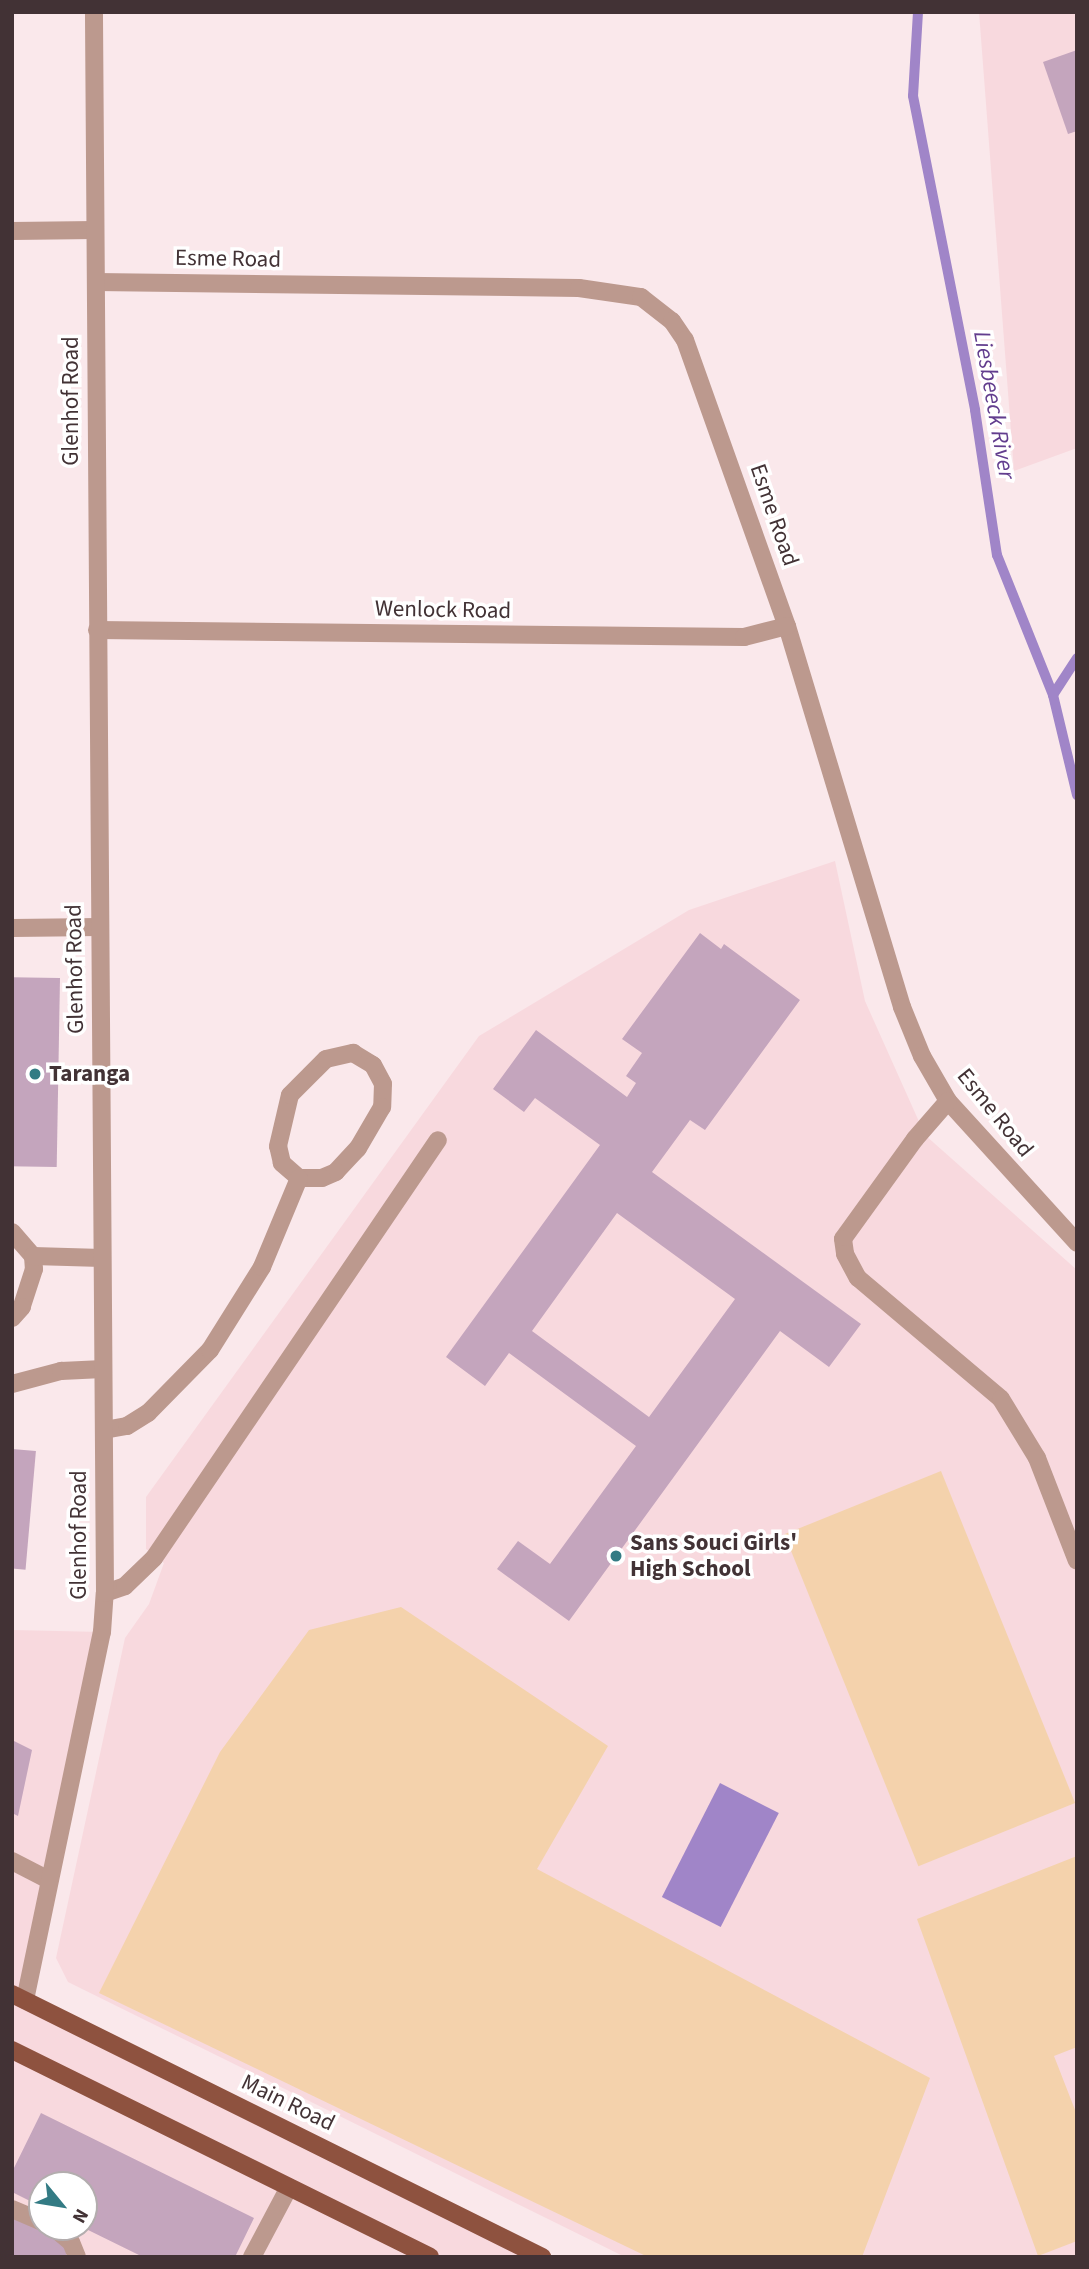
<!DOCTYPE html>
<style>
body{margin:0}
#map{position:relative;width:1089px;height:2269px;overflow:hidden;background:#fae8eb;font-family:"Source Sans 3",sans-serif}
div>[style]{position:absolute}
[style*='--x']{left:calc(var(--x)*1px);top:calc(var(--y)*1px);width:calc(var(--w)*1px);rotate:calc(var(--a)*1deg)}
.built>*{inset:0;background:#f8d9de}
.green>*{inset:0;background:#f4d2ac;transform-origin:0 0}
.water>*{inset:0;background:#a085c8;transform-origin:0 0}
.stream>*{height:10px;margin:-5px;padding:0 5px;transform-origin:5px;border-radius:5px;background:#a085c8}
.building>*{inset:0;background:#c4a5bd;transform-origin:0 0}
.minor>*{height:18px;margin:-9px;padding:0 9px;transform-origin:9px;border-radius:9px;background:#bc998e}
.major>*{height:18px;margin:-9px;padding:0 9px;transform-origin:9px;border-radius:9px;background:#8e523f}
.dots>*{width:19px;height:19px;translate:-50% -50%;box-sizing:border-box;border:4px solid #fff;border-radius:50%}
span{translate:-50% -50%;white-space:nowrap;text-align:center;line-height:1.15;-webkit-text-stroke:7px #fff;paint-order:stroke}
.street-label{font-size:23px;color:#423235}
.poi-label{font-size:23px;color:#423235;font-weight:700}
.left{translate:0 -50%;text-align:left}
.water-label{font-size:24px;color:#623d8e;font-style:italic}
.frame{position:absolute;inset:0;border:14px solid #423235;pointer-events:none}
.north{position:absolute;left:28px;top:2171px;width:70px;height:70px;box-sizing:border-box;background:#fff;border:2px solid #b3adae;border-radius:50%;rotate:120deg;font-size:19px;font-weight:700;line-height:28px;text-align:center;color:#423235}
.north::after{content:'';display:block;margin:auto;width:24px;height:32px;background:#337b84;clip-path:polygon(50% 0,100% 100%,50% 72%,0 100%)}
</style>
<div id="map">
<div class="built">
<div style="clip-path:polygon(979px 12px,1077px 12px,1077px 448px,1014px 471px)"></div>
<div style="clip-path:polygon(835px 861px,865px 1001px,925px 1135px,1077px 1270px,1077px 2257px,625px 2257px,68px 1982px,56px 1958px,125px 1638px,149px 1604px,164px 1563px,146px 1549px,146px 1497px,479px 1036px,689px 910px)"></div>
<div style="clip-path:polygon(evenodd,12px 1630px,102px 1632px,25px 2000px,542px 2257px,12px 2257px,12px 1630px,42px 2185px,84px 2185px,84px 2227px,42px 2227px,42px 2185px)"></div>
</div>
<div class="green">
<div style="left:941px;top:1471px;width:358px;height:169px;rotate:68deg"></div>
<div style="clip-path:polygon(401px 1607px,608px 1746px,537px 1869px,930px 2078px,862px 2257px,648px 2257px,99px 1993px,220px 1752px,309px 1630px)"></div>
<div style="clip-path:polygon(1077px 1856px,1077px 2047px,1054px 2056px,1077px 2115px,1077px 2241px,1038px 2256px,917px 1919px)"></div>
</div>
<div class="water">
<div style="left:720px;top:1783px;width:66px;height:128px;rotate:27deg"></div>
</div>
<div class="stream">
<div style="--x:918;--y:12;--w:84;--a:93.4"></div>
<div style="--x:913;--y:96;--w:320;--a:78.8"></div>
<div style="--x:975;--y:410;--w:147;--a:81.4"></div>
<div style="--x:997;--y:555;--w:151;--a:68.2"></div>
<div style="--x:1053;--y:695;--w:103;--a:76.5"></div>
<div style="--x:1053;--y:695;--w:44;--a:-57"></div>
</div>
<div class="building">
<div style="clip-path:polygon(1077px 50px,1077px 131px,1068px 134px,1043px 62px)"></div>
<div style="clip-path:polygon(evenodd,700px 933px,721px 949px,724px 944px,800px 1000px,705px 1130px,690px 1120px,652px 1172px,861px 1324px,829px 1367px,780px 1331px,569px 1621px,497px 1569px,518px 1541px,550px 1564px,636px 1446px,509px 1353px,485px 1386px,446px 1357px,600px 1145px,535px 1098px,524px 1112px,493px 1089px,536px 1030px,627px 1097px,636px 1083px,626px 1076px,642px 1053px,622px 1039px,700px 933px,617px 1213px,735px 1299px,649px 1417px,532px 1331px,617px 1213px)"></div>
<div style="left:60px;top:978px;width:189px;height:48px;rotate:91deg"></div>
<div style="left:12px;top:1449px;width:24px;height:119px;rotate:5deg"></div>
<div style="clip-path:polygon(12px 1740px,32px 1750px,18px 1816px,12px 1813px)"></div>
<div style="clip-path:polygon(41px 2113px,254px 2218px,235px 2257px,143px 2257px,84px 2228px,84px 2185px,42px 2185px,42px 2207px,12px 2192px,12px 2172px)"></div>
<div style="clip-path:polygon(12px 2214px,72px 2243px,65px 2257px,12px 2257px)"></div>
</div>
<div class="minor">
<div style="--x:12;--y:231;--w:83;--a:-0.7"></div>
<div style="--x:96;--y:282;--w:483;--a:0.7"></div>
<div style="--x:579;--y:288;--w:63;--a:8.3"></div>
<div style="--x:641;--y:297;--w:39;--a:38"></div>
<div style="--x:672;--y:321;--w:23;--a:56"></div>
<div style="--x:685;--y:340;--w:304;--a:70.4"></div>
<div style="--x:787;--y:626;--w:398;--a:73.2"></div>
<div style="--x:902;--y:1007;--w:53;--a:67.8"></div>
<div style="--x:922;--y:1056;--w:52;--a:60"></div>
<div style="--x:948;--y:1101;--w:192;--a:47.7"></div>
<div style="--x:97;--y:630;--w:647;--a:0.62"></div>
<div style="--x:744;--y:637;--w:44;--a:-14.3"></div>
<div style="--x:12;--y:928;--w:87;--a:-0.7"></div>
<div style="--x:353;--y:1053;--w:23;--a:31"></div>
<div style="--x:373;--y:1065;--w:21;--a:62"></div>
<div style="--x:383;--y:1084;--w:23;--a:92"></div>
<div style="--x:382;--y:1107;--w:48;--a:120.3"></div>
<div style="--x:358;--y:1148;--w:33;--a:133"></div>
<div style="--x:336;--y:1172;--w:15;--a:157"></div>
<div style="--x:322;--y:1178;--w:23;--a:180"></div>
<div style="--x:299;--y:1178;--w:23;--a:-139"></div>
<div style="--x:282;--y:1163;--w:17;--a:-103"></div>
<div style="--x:278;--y:1146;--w:52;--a:-76.8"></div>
<div style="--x:290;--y:1095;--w:51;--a:-45"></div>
<div style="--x:326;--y:1059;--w:28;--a:-13"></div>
<div style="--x:948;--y:1101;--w:50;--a:131"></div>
<div style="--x:915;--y:1139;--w:123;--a:125.8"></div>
<div style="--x:843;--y:1239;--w:15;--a:82"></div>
<div style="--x:845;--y:1254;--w:27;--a:62"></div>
<div style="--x:858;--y:1278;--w:187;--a:40.2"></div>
<div style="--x:1001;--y:1399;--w:69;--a:58.6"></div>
<div style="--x:1037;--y:1458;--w:110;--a:68.8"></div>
<div style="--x:12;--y:1232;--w:32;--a:49"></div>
<div style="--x:33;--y:1256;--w:13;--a:86"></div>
<div style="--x:34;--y:1269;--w:40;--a:108"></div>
<div style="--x:22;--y:1307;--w:15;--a:132"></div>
<div style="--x:33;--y:1256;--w:69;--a:1.7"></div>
<div style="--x:12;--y:1384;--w:51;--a:-14.9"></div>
<div style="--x:61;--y:1371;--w:42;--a:-2.7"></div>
<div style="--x:104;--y:1430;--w:23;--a:-10"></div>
<div style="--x:127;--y:1426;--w:25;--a:-32"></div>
<div style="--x:148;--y:1413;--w:88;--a:-45.5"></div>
<div style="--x:210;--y:1350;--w:98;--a:-57.9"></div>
<div style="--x:262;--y:1267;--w:96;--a:-67.4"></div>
<div style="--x:105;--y:1593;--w:21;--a:-19"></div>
<div style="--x:125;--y:1586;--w:40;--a:-44"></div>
<div style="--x:154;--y:1558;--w:505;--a:-55.81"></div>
<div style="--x:12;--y:1861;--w:42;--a:27.2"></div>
<div style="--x:25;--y:2000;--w:376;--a:-78.2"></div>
<div style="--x:102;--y:1632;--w:39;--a:-86"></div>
<div style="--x:105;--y:1593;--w:1581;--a:-90.4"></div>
<div style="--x:12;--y:2209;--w:33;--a:23"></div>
<div style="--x:53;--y:2227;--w:23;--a:40"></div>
<div style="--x:71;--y:2242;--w:16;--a:68"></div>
<div style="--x:252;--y:2257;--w:79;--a:-62.1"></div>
</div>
<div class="major">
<div style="--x:12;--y:1994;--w:592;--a:26.39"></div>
<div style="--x:12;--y:2050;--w:466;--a:26.3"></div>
</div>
<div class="dots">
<div style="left:35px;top:1074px;background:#337b84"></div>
<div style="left:616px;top:1556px;background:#337b84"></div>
</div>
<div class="street-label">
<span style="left:228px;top:259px;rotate:1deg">Esme Road</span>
<span style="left:71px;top:401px;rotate:-90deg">Glenhof Road</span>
<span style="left:774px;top:515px;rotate:71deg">Esme Road</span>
<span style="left:443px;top:610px;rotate:1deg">Wenlock Road</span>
<span style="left:75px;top:969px;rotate:-91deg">Glenhof Road</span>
<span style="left:995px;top:1113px;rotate:51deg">Esme Road</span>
<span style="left:79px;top:1535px;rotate:-90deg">Glenhof Road</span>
<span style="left:288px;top:2103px;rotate:26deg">Main Road</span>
</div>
<div class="poi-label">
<span class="left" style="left:49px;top:1074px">Taranga</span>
<span class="left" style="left:630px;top:1556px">Sans Souci Girls'<br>High School</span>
</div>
<div class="water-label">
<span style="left:994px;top:405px;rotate:80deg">Liesbeeck River</span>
</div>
<div class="frame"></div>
<div class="north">N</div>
</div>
